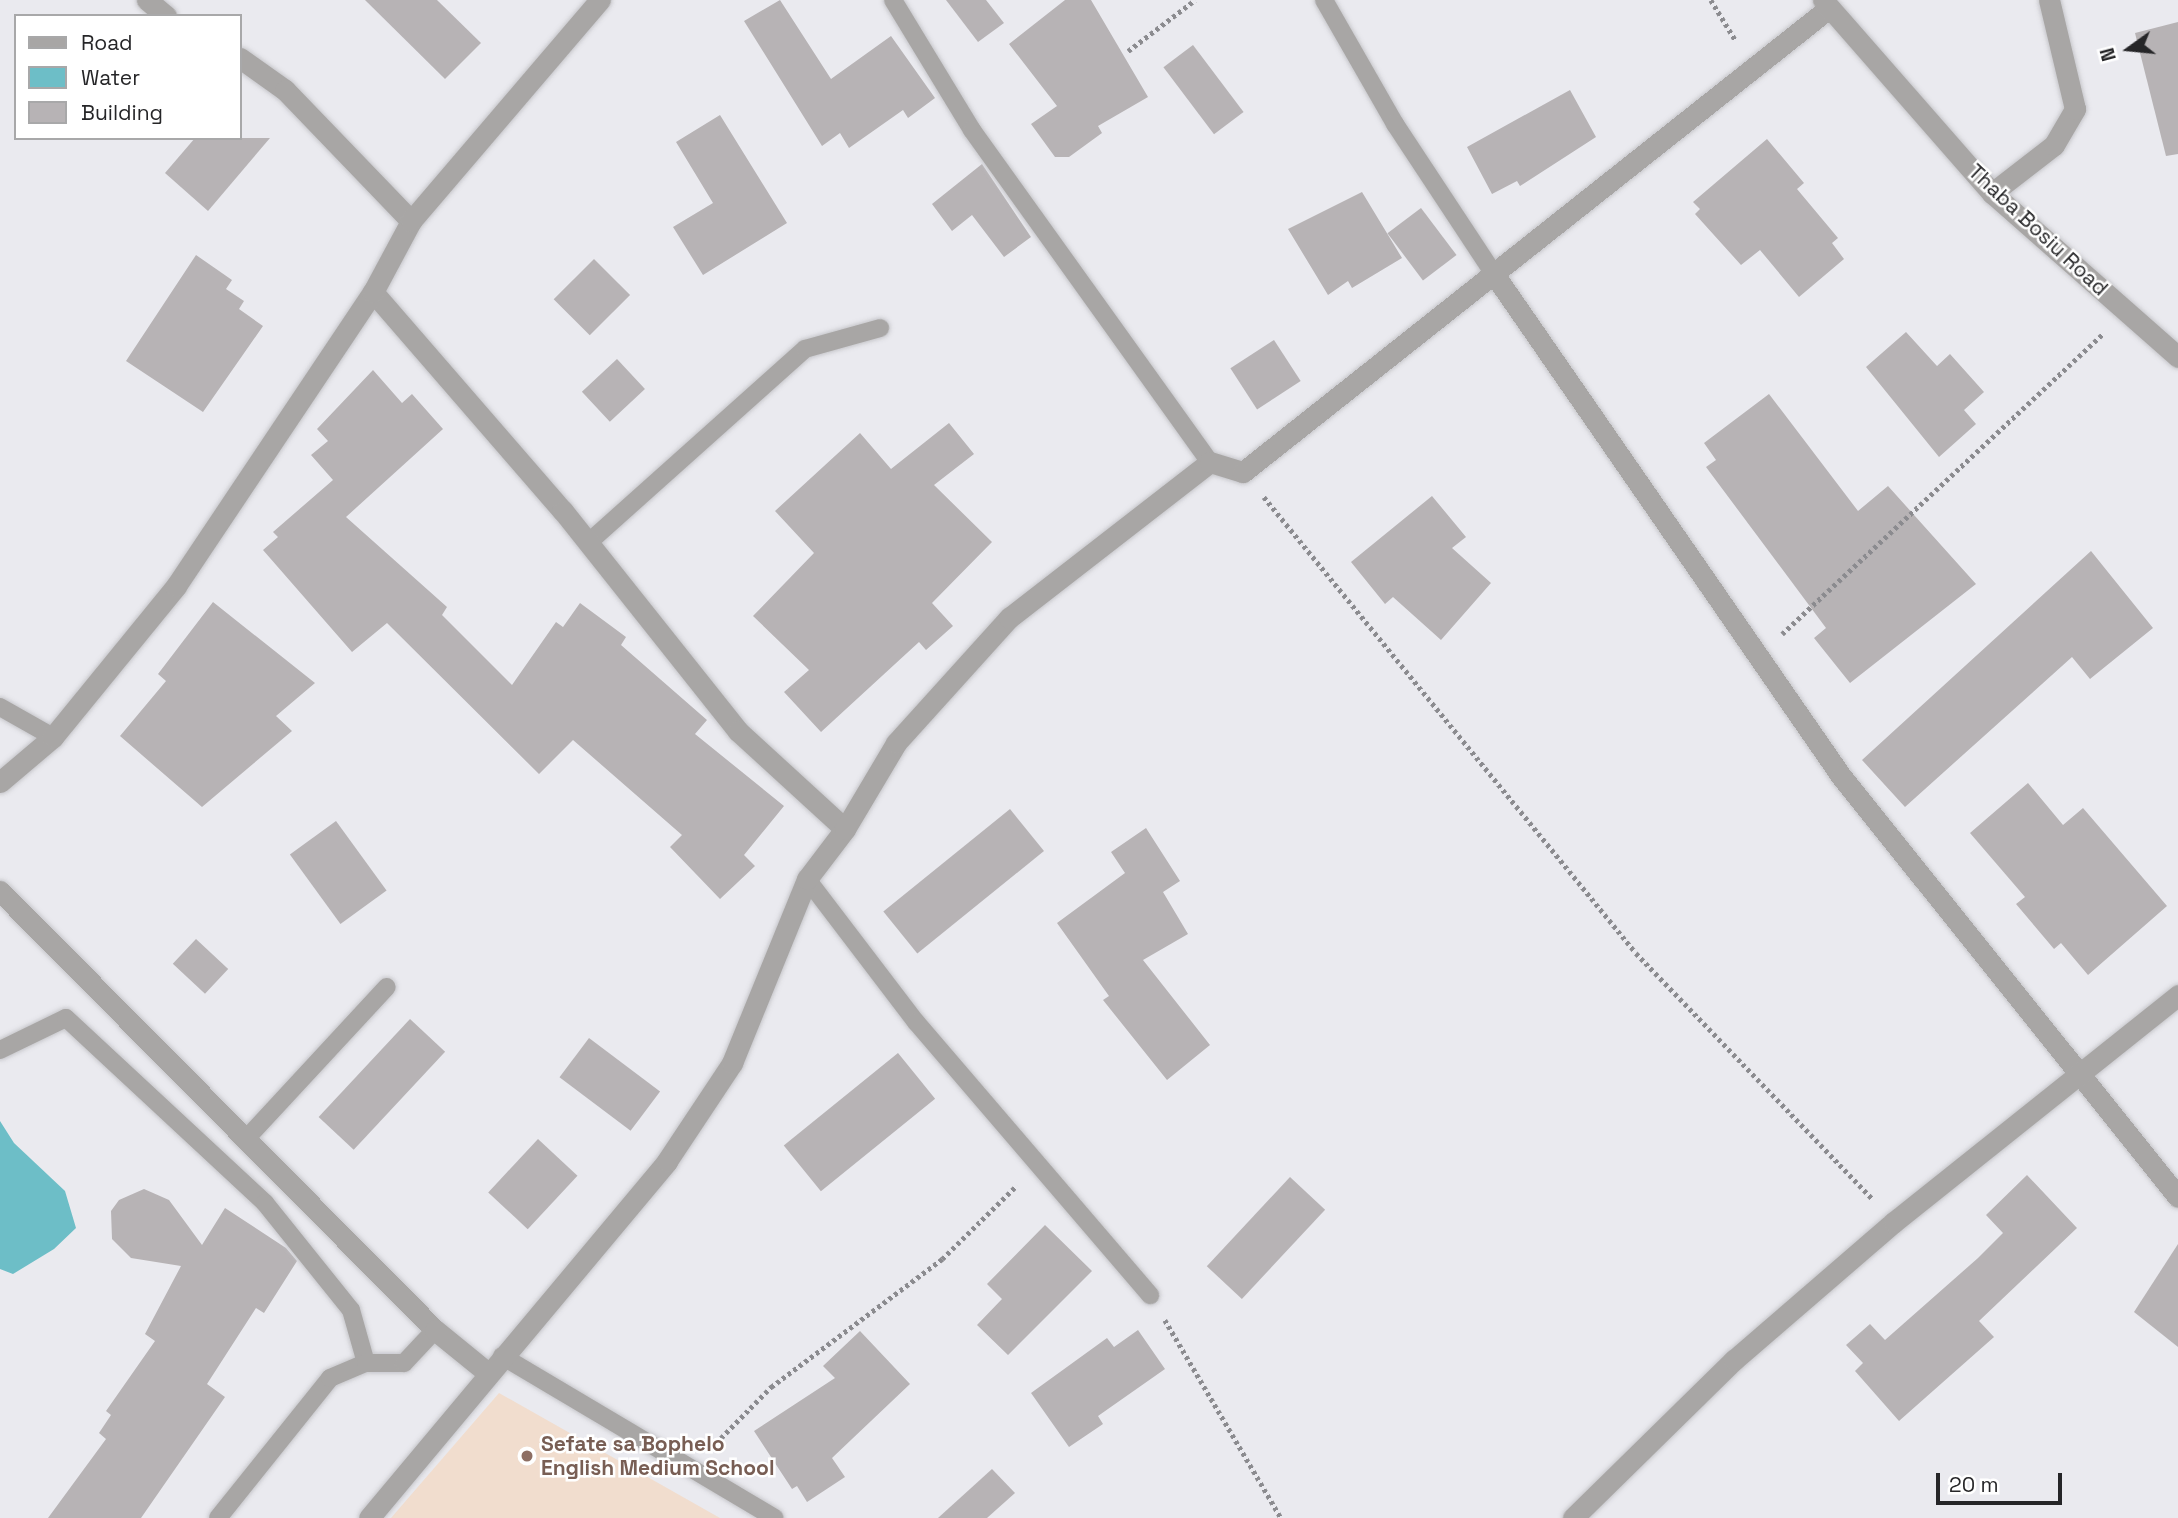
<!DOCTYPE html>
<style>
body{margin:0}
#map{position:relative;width:2178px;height:1518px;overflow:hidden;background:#eaeaef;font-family:"Space Grotesk",sans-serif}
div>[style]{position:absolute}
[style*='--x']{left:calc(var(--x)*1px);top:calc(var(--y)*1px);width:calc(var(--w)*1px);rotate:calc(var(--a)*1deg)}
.education>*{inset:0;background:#f1ddce}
.water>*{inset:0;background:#6dbec7}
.building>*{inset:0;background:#b7b3b5;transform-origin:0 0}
.path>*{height:4.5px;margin-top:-2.25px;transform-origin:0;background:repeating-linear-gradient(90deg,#8b8b8f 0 3.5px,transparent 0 7px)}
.roads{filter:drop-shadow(0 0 2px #c7c7cb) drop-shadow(0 0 2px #c7c7cb)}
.service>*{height:18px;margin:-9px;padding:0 9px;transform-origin:9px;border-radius:9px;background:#a8a6a5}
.minor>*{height:21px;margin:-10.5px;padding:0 10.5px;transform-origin:10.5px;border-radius:10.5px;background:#a8a6a5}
.tertiary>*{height:21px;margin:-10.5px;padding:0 10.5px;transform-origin:10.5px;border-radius:10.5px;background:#a8a6a5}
.dots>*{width:19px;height:19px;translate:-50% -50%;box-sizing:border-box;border:4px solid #fff;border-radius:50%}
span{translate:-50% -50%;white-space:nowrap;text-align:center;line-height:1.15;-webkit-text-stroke:5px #fff;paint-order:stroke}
.street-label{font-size:21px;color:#262628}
.education-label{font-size:21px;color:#785e54;font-weight:700}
.left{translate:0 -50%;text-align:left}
.legend{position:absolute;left:14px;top:14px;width:228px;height:126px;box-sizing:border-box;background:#fff;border:2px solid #a8a8a9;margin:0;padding:9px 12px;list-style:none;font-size:21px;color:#262628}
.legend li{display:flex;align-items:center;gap:14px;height:35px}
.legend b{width:35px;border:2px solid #a8a8a9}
.north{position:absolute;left:2094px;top:14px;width:70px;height:70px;-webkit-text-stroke:5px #fff;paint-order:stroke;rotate:255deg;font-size:19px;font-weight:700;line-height:28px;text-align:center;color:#262628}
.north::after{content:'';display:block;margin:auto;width:24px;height:32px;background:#262628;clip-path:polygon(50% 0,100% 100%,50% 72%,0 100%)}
.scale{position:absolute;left:1936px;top:1473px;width:126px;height:32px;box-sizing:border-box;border:4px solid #262628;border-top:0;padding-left:9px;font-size:21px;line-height:24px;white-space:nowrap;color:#262628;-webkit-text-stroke:5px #fff;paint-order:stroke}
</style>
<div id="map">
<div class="education">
<div style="clip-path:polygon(499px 1393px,720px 1518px,391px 1518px)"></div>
</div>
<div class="water">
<div style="clip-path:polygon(0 1121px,14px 1143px,65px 1191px,76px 1228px,54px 1249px,13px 1274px,0 1269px)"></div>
</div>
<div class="building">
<div style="clip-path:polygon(365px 0,437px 0,481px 43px,445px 79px)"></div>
<div style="clip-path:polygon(780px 0,831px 79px,891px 36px,935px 98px,908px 118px,903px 110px,849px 148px,840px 133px,822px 146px,744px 21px)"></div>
<div style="clip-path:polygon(946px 0,986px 0,1004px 23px,978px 42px)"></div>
<div style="clip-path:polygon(1065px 0,1091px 0,1148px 97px,1098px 126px,1102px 133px,1069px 157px,1055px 157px,1031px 124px,1057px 106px,1009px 44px)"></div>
<div style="clip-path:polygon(2178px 22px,2178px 154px,2166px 156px,2135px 33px)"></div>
<div style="left:1193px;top:45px;width:84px;height:37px;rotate:53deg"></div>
<div style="clip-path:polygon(1570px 90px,1596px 137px,1520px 186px,1517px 181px,1492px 194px,1467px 147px)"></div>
<div style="clip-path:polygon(720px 115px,787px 223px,703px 275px,673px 227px,713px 203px,676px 142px)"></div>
<div style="clip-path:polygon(195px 138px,270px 138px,208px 211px,165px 173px)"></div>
<div style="clip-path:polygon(1767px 139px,1804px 183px,1797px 189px,1838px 238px,1832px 243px,1844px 259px,1799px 297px,1760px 250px,1741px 265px,1695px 214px,1700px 209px,1693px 202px)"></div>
<div style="clip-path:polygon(982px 164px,1031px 237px,1004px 257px,972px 215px,952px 231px,932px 204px)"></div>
<div style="clip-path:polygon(1362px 192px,1402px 258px,1352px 288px,1348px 281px,1328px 295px,1288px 229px)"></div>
<div style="left:1421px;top:208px;width:59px;height:42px;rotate:53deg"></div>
<div style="clip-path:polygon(196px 255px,232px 280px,226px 289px,244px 301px,239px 309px,263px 326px,203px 412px,126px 361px)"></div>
<div style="left:594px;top:259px;width:51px;height:57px;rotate:45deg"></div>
<div style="clip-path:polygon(1906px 332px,1937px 366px,1950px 354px,1984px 392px,1964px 410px,1976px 424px,1939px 457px,1866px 367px)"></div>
<div style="left:1274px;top:340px;width:49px;height:52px;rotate:57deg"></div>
<div style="left:617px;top:359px;width:41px;height:48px;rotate:47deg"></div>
<div style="clip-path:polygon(373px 370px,402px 403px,412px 394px,443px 429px,346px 517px,447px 607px,442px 615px,512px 685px,556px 622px,563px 627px,580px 603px,626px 637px,621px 645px,707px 720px,695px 734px,784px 806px,744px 855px,755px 866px,720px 899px,670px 847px,682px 835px,573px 740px,539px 774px,387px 623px,352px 652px,263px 550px,278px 537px,273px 532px,333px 480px,311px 455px,328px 441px,317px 429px)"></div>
<div style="clip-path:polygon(1769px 394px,1858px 511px,1888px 486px,1976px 584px,1850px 683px,1814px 638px,1826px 628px,1706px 467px,1716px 460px,1704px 443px)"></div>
<div style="clip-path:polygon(949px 423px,974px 454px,934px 485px,992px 542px,932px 603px,953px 626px,926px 650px,919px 642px,821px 732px,784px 692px,809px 670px,753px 616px,814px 553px,775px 511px,860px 433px,891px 469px)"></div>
<div style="clip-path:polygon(1432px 496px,1466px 537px,1452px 548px,1491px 583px,1441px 640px,1393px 597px,1385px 604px,1351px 562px)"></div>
<div style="clip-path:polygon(2091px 551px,2153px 628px,2090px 679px,2072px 657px,1905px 807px,1862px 760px)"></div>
<div style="clip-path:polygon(213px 602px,315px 683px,276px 716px,292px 731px,202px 807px,120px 736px,166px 681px,158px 674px)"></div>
<div style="clip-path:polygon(2028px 783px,2063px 825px,2083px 808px,2167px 906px,2088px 975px,2061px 943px,2054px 949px,2016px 904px,2025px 897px,1970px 833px)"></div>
<div style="left:1010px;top:809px;width:54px;height:163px;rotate:51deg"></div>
<div style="left:336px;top:821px;width:86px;height:57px;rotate:54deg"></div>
<div style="clip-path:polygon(1146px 828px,1180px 881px,1163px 892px,1188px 934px,1143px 960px,1210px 1045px,1167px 1080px,1103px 1000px,1109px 996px,1057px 923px,1125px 873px,1111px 852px)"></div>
<div style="left:196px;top:939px;width:44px;height:34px;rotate:43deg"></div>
<div style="left:410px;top:1019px;width:48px;height:134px;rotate:43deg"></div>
<div style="left:589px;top:1038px;width:89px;height:49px;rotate:37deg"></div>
<div style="left:898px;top:1053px;width:59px;height:147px;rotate:51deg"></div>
<div style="left:538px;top:1139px;width:54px;height:73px;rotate:43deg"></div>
<div style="clip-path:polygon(2027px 1175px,2077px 1228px,1979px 1321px,1994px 1337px,1899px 1421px,1855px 1371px,1863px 1363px,1846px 1345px,1870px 1324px,1885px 1340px,1978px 1258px,2003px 1233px,1986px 1215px)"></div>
<div style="left:1290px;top:1177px;width:48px;height:122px;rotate:43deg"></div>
<div style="clip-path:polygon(144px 1189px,169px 1200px,202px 1245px,225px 1208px,286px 1248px,297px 1261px,264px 1313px,256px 1308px,207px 1384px,225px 1397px,141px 1518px,48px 1518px,106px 1439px,99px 1433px,111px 1415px,106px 1411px,155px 1341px,145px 1334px,181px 1266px,131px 1258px,112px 1239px,111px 1211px,119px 1200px)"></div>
<div style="clip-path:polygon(1045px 1225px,1092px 1271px,1008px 1355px,977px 1325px,1002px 1299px,987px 1284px)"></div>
<div style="clip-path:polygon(2178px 1244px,2178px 1347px,2134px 1312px)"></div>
<div style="clip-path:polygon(1138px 1330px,1165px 1369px,1098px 1416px,1103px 1424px,1069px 1447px,1031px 1393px,1107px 1338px,1114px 1347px)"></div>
<div style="clip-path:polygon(860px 1331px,910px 1384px,832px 1458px,845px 1477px,807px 1502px,797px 1486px,792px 1489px,754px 1431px,835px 1378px,823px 1366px)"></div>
<div style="clip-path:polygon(992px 1469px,1015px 1493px,987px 1518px,938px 1518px)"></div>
</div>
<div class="path">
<div style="--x:1711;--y:0;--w:48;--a:58.6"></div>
<div style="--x:1128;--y:51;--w:84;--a:-37.3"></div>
<div style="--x:1264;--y:497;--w:588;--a:50.79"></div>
<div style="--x:1636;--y:953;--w:340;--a:46.1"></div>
<div style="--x:1782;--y:634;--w:439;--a:-43.1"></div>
<div style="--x:1165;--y:1320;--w:229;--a:59.6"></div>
<div style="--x:711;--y:1448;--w:86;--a:-45.5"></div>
<div style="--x:771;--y:1387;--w:214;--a:-36.8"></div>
<div style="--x:942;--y:1259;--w:105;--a:-44.6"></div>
</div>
<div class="roads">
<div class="service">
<div style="--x:893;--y:0;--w:152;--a:58.7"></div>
<div style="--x:972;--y:130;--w:408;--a:54.4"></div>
<div style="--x:1324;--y:0;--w:143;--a:60.2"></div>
<div style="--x:1395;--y:124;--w:183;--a:56.6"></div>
<div style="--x:588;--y:543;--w:291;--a:-41.8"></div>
<div style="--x:805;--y:349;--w:78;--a:-15.6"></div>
<div style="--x:0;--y:707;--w:61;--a:29.5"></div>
<div style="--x:807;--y:879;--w:180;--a:52.7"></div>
<div style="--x:916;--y:1022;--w:360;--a:49.4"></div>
<div style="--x:0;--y:1050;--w:73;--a:-25.9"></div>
<div style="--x:66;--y:1018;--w:272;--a:42.9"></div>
<div style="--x:265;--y:1203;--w:137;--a:51.2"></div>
<div style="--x:351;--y:1310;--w:55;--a:74.2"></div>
<div style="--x:246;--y:1139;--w:207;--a:-47.2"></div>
<div style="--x:502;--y:1356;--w:317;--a:30.7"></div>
<div style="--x:218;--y:1518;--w:179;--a:-51.3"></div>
<div style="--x:330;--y:1378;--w:39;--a:-23"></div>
<div style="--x:366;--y:1363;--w:38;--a:0"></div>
<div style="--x:404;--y:1363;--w:45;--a:-46.8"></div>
</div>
<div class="minor">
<div style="--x:147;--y:0;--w:25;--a:40"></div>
<div style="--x:240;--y:58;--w:55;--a:35.4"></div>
<div style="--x:285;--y:90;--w:182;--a:46.1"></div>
<div style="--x:1992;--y:193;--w:78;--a:-37.7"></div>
<div style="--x:2054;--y:145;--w:42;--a:-59.7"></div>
<div style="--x:2075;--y:109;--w:112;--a:-103.4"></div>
<div style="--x:1496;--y:277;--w:607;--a:55.34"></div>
<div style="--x:1841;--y:776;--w:539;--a:51.32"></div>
<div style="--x:373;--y:292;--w:290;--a:49.1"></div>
<div style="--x:563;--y:511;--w:281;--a:51.5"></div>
<div style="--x:738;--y:731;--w:145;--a:42.5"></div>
<div style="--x:0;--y:782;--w:70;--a:-40.3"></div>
<div style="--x:53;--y:737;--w:195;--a:-50.8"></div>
<div style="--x:176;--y:586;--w:354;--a:-56.2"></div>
<div style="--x:373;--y:292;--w:81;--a:-61.8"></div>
<div style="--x:411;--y:221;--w:291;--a:-49.5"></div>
<div style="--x:0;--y:891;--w:618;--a:45.26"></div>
<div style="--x:435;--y:1330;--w:68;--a:39.1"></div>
<div style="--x:369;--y:1518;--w:465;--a:-50.1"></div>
<div style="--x:667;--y:1161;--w:118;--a:-56.4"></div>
<div style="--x:732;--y:1063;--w:199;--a:-67.8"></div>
<div style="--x:807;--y:879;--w:63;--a:-52.8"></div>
<div style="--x:845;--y:829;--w:100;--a:-59.3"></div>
<div style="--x:896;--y:743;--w:169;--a:-47.9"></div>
<div style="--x:1009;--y:618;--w:254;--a:-37.8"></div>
<div style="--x:1210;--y:462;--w:34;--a:17"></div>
<div style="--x:1243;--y:472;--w:747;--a:-38.37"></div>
<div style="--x:1573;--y:1518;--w:226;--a:-44.5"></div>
<div style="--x:1734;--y:1360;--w:211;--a:-40.8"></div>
<div style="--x:1894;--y:1222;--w:364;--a:-38.6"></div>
</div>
<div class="tertiary">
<div style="--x:1823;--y:0;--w:257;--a:48.8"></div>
<div style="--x:1992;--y:193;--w:248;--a:41.4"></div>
</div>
</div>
<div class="dots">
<div style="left:527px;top:1456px;background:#8d6e63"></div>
</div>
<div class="street-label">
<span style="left:2038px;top:230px;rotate:43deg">Thaba Bosiu Road</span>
</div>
<div class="education-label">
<span class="left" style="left:541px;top:1456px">Sefate sa Bophelo<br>English Medium School</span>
</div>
<ul class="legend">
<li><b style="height:9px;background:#a8a6a5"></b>Road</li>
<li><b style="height:19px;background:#6dbec7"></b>Water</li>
<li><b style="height:19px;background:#b7b3b5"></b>Building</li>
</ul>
<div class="north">N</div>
<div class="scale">20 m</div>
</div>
